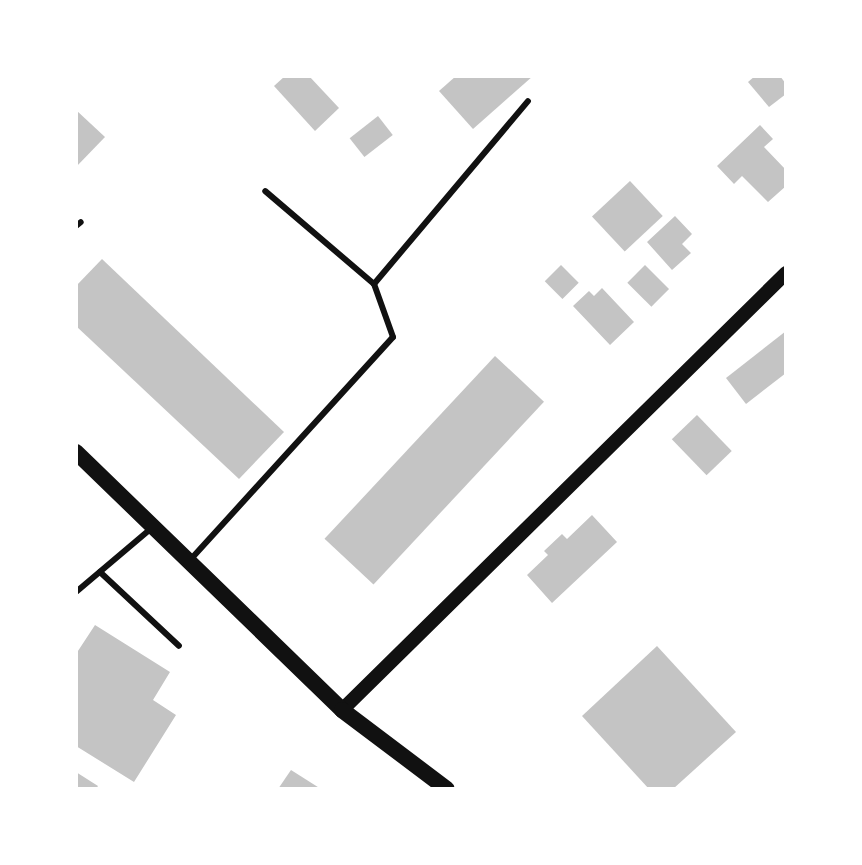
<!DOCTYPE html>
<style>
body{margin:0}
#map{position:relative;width:862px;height:865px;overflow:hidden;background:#fff;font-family:Commissioner,sans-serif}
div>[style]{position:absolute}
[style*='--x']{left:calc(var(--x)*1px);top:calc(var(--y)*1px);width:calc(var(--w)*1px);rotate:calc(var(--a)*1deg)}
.building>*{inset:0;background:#c4c4c4;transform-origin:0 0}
.service>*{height:6px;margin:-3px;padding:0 3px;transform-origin:3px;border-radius:3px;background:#111}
.tertiary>*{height:14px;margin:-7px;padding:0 7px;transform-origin:7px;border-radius:7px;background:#111}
.secondary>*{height:16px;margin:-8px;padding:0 8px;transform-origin:8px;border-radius:8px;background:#111}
span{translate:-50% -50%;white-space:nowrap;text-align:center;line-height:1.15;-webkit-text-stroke:8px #fff;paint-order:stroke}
.frame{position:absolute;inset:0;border:78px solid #fff;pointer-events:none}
</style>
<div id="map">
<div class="building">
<div style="clip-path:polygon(285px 76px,309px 76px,339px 108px,315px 131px,274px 86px)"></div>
<div style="clip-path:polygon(456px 76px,533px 76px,473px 129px,439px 91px)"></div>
<div style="clip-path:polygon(755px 76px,780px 76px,786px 84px,786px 94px,769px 107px,748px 82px)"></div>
<div style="clip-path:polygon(76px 110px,105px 137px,76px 167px)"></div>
<div style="left:378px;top:116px;width:24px;height:36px;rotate:52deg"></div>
<div style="clip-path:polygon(760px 125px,773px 139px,764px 147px,786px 170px,786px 186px,768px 202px,742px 176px,734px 184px,717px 166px)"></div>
<div style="left:630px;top:181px;width:48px;height:52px;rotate:47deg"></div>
<div style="clip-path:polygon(675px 216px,692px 234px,682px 244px,691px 253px,672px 270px,647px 242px)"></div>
<div style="clip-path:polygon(102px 259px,284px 432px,239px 479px,76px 326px,76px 286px)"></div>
<div style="left:561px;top:265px;width:25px;height:23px;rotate:45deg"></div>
<div style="left:645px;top:265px;width:34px;height:25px;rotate:45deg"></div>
<div style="clip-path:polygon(602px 288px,634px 322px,610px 345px,573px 306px,589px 291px,594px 296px)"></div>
<div style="clip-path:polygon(786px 331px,786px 373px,746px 404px,726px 378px)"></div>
<div style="left:495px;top:356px;width:67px;height:250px;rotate:43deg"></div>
<div style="left:697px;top:415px;width:50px;height:35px;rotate:46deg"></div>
<div style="clip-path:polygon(592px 515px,617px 542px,552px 603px,527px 575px,548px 555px,544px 551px,562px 534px,567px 539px)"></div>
<div style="clip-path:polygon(95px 625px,170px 672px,153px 700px,176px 715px,134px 782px,76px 746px,76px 654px)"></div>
<div style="clip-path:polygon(657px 646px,736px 732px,673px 789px,649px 789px,582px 716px)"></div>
<div style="clip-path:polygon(291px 770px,321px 789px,278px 789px)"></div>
<div style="clip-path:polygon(76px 772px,98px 786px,96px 789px,76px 789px)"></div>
</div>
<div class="service">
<div style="--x:76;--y:226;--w:6;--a:-39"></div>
<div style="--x:374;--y:284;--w:239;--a:-49.9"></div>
<div style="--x:191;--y:559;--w:300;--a:-47.7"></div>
<div style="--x:393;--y:337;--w:56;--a:-109.7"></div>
<div style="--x:374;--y:284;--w:143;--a:-139.5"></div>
<div style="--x:100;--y:572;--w:108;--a:43.1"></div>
<div style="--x:76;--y:592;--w:101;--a:-40.2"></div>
</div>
<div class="tertiary">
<div style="--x:342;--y:710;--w:623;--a:-44.54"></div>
</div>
<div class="secondary">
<div style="--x:76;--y:452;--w:371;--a:44.1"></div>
<div style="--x:342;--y:710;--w:131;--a:37"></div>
</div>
<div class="frame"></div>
</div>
